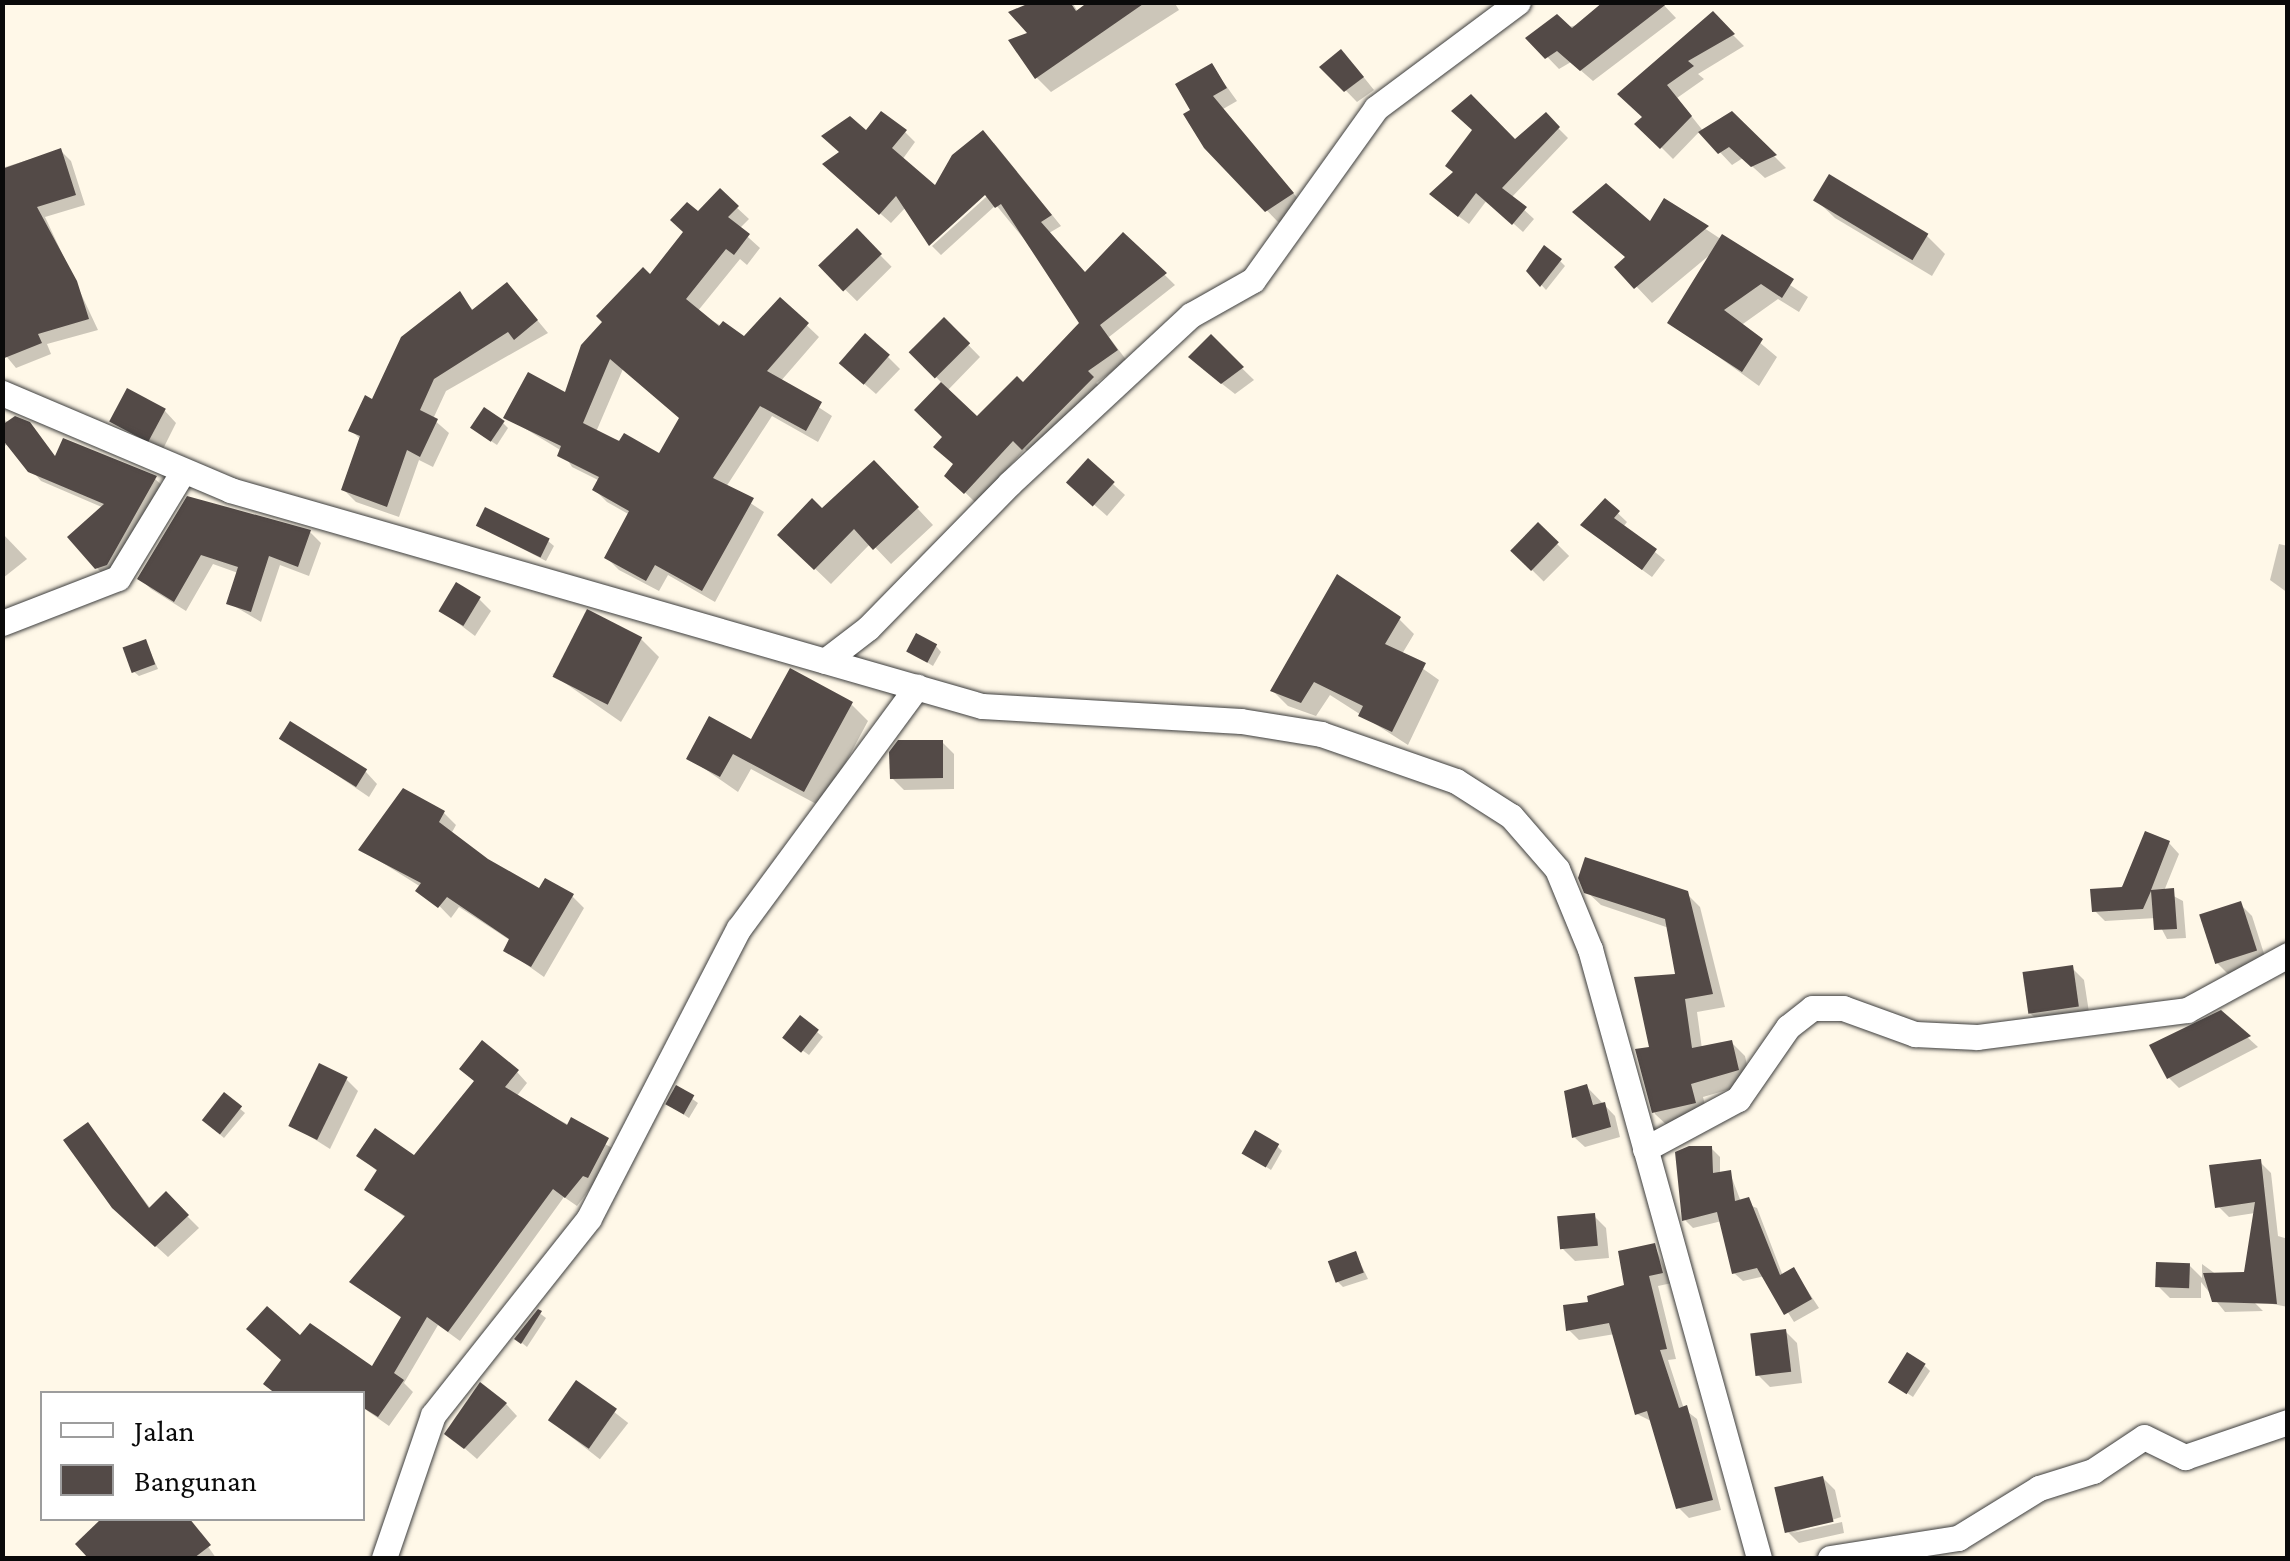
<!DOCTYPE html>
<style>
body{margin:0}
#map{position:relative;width:2290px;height:1561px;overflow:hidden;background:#fff8e8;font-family:"Crimson Pro",serif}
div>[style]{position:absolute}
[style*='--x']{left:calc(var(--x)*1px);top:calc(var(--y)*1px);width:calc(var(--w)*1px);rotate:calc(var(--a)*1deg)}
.shadow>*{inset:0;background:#0003;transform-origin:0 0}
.building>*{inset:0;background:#534a47;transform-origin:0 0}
.roads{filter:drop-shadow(0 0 2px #3d3d3d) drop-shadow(0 0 2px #3d3d3d)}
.minor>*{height:25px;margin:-12.5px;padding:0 12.5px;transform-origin:12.5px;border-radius:12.5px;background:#fff}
span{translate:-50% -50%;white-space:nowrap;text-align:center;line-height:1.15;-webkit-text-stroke:10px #fff;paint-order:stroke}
.frame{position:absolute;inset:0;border:5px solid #0a0a0a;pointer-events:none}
.legend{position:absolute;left:40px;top:1391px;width:325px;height:130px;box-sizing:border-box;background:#fff;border:2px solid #9d9d9d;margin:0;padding:12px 18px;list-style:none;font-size:30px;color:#0a0a0a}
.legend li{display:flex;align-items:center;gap:20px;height:50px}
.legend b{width:50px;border:2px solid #9d9d9d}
</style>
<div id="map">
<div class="shadow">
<div style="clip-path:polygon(1072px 2px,1078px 12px,1093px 2px,1174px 2px,1179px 10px,1051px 92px,1036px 77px,1032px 34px,1039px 3px)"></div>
<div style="clip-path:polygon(1661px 2px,1676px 18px,1593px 81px,1571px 62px,1559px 69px,1529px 38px)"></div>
<div style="clip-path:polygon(1713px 15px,1744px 46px,1698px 74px,1704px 79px,1677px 98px,1704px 132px,1732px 114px,1786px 168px,1765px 178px,1743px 158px,1732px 165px,1700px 131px,1673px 159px,1638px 124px,1646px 118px,1621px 94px)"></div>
<div style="clip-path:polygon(1353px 64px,1374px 90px,1357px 102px,1323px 67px)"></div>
<div style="clip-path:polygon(1212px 66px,1237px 101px,1223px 109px,1304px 206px,1279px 223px,1206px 147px,1194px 111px)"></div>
<div style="clip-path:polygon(1546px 116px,1568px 138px,1511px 198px,1534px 219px,1523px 232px,1487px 200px,1469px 224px,1441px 203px)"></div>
<div style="clip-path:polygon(905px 132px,915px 142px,902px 160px,935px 189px,994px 143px,1061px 226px,1049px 233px,1086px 275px,1124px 235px,1175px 285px,1109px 337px,1127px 361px,1096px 383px,1103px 389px,1034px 458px,1025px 449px,976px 503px,948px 476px,955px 465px,946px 437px,917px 410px,943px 384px,912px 353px,944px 320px,980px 357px,947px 391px,977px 420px,1023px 385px,1083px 324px,1070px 295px,996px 205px,941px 255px,932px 246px,996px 188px,906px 207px,891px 223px,836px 174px,867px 133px)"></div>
<div style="clip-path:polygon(60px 150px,71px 161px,85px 205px,45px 217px,98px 330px,47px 344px,51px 354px,16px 368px,2px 351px,2px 168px)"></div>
<div style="clip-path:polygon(evenodd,720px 192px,749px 219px,739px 229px,760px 248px,747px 265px,740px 259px,697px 312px,744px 339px,780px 300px,819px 337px,780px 382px,832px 416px,818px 442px,772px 416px,726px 487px,764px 512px,715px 602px,668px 575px,659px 591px,619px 570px,607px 558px,630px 515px,607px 502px,595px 490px,600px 481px,572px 467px,562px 451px,506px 417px,567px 396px,720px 192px,623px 369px,682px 418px,660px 456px,596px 432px,623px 369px)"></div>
<div style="clip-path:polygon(1816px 200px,1927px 236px,1945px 254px,1932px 276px,1835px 218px)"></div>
<div style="clip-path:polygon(1665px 202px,1808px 297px,1799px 312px,1778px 299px,1740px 326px,1777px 357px,1759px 386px,1670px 322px,1712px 253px,1652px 303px,1618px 267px)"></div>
<div style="left:857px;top:232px;width:49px;height:49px;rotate:45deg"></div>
<div style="clip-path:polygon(1560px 261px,1565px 266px,1546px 290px,1529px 271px)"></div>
<div style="clip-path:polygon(459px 295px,474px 311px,518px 297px,548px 333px,446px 391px,433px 419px,449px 433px,433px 467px,419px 460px,399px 517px,356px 502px,344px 490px,361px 440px,351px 430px)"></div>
<div style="clip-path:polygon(1211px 338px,1254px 380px,1235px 394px,1203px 369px)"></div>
<div style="clip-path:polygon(888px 357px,900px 369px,876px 394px,853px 374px)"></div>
<div style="clip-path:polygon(165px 411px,176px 423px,163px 449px,112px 420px)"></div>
<div style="clip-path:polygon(2px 418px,57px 459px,155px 479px,165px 488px,107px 578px,97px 568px,104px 508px,41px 481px,9px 444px,2px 447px)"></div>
<div style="clip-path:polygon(503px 423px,508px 428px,497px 445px,479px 433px)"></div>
<div style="clip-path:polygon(890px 479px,933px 525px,891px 564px,871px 543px,831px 584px,780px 535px)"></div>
<div style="clip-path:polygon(1113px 484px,1125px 495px,1107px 516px,1081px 493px)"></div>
<div style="clip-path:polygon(188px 499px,310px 532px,321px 543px,309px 576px,280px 565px,261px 622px,229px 603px,238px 573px,213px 564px,186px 611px,151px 589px,140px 578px)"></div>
<div style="clip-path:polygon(1605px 501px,1627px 522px,1623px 527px,1665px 560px,1652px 577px,1593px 534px)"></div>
<div style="clip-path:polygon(477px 525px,548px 541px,554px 546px,546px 561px)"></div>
<div style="left:1538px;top:525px;width:44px;height:36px;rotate:45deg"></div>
<div style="clip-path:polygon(2px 533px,27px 559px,3px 578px,2px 577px)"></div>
<div style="clip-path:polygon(2279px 544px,2288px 546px,2288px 593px,2270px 580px)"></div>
<div style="clip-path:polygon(479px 599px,491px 611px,475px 636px,442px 611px)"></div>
<div style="clip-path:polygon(1399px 619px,1414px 634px,1402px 654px,1439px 680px,1408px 745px,1330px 695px,1316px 716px,1288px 706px,1273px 691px)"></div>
<div style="clip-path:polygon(641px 639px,659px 657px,621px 722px,552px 674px)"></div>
<div style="clip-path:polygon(146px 642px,158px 669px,139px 676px,133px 671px)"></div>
<div style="clip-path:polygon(936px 646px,941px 652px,933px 666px,909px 651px)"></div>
<div style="clip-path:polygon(851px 704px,868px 721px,822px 807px,751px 769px,738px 792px,689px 758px,752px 743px)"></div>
<div style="clip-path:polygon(282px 738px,366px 772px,377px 784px,369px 797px)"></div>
<div style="clip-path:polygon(942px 742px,954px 754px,954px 789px,904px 790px,892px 778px)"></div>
<div style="clip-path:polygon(444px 813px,456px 825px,451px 834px,486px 861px,540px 892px,572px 896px,584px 908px,544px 977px,506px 950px,511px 941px,459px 907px,451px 918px,421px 887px,362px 850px)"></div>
<div style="clip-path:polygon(2169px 843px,2179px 854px,2164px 891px,2183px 901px,2186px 938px,2167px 939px,2156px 918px,2105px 921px,2095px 911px)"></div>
<div style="clip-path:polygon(1586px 891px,1686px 893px,1700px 907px,1725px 1007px,1697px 1012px,1702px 1049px,1731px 1042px,1745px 1056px,1751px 1083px,1703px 1097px,1708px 1116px,1669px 1127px,1655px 1114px,1638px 1051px,1652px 1049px,1678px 976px,1669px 928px,1601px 905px)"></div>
<div style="clip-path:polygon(2240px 904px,2252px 916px,2267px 963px,2229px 975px,2217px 963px)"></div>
<div style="clip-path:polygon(2072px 968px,2084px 980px,2090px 1019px,2042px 1025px,2030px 1013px)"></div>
<div style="clip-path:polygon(2221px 1013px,2258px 1047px,2179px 1088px,2169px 1078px)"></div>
<div style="clip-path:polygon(817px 1032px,823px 1037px,809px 1055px,792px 1043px)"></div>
<div style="clip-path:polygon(517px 1072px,527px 1083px,516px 1097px,618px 1151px,577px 1206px,564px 1197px,460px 1341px,438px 1325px,404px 1383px,413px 1392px,389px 1426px,362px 1407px,362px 1394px,301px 1339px,373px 1369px,403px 1319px,352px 1282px,406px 1218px,367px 1190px,378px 1172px,360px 1156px,415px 1158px)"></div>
<div style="clip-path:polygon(346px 1079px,358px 1091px,330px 1149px,292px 1125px)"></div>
<div style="clip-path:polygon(1586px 1086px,1615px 1116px,1620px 1137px,1585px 1147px,1574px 1137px)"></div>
<div style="clip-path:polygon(677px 1088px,698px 1103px,689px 1118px,669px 1105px)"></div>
<div style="clip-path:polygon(225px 1096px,245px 1113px,224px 1138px,209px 1125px)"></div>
<div style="clip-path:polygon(87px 1126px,151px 1209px,166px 1195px,199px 1228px,168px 1257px,127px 1220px)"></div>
<div style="clip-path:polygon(1277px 1146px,1282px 1151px,1271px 1170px,1245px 1153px)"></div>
<div style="clip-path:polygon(1712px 1149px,1720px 1157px,1720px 1174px,1730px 1173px,1741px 1202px,1757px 1208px,1783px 1276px,1794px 1270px,1819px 1308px,1794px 1322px,1765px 1276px,1743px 1281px,1734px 1273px,1722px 1221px,1693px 1228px,1685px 1220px)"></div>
<div style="clip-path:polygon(2260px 1162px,2271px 1173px,2278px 1236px,2288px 1239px,2288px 1307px,2252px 1300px,2263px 1311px,2225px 1312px,2201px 1282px,2201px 1298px,2170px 1298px,2158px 1286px,2189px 1265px,2202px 1278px,2202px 1264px,2217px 1275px,2246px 1274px,2255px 1213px,2229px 1217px,2218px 1206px)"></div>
<div style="clip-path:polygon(1594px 1216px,1606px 1228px,1609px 1258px,1575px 1261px,1563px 1249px)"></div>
<div style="clip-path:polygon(1654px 1245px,1672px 1283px,1658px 1286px,1676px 1359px,1668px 1360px,1684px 1409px,1697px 1419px,1721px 1510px,1689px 1518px,1679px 1508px,1653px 1422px,1637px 1414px,1615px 1334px,1579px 1340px,1569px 1330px,1592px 1304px,1627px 1286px)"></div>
<div style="clip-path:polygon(1356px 1254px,1368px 1279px,1343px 1287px,1338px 1282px)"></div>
<div style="clip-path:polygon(538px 1312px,546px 1318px,527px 1347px,517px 1339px)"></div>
<div style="clip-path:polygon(1785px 1331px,1797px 1343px,1802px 1383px,1770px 1387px,1758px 1375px)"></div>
<div style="clip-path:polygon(1925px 1366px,1930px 1371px,1913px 1397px,1897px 1386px)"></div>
<div style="left:577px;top:1383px;width:65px;height:46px;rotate:38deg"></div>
<div style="clip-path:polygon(506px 1404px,517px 1416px,477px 1459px,447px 1433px)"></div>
<div style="clip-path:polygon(1823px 1478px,1835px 1490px,1841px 1517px,1792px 1533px,1842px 1522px,1844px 1533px,1799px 1543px,1787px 1531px)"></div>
<div style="clip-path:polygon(188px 1518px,216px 1558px,91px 1558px,78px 1544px)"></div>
</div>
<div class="building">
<div style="clip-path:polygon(1032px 2px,1070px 2px,1076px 11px,1088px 2px,1146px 2px,1035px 79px,1008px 40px,1027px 33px,1008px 12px)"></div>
<div style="clip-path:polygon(1603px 2px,1669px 2px,1580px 71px,1557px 51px,1545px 59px,1525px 38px,1557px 14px,1572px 28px)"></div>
<div style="clip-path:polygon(1713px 11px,1735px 34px,1688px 61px,1694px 66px,1667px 85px,1692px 116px,1660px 149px,1634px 124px,1642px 117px,1617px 94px)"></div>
<div style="clip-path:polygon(1341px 49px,1364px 77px,1344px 92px,1319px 67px)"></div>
<div style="clip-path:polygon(1212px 63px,1227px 88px,1213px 96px,1294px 193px,1265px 212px,1204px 148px,1183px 114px,1190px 110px,1175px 84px)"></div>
<div style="clip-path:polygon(1471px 94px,1515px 139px,1546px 112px,1560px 127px,1502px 188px,1527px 207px,1512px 225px,1476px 193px,1458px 217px,1429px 194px,1453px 172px,1445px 166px,1472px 130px,1451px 111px)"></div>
<div style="clip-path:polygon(881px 111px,907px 130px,892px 148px,935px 185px,952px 155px,983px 130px,1052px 215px,1041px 222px,1085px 272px,1123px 232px,1167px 273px,1100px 325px,1118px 350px,1088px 371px,1094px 377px,1022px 450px,1013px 441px,964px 494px,944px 476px,953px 464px,933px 447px,942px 437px,914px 410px,941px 382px,977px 416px,1017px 376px,1023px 382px,1079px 323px,1001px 204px,995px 208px,985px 195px,929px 246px,896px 196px,879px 215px,822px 164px,839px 152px,821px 136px,850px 116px,866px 130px)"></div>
<div style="clip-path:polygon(1732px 111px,1777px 155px,1751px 167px,1729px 147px,1718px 154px,1698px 132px)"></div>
<div style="clip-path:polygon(61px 148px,76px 195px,37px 207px,77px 281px,89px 319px,38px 334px,42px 343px,2px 359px,2px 169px)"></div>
<div style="left:1829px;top:174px;width:116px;height:31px;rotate:31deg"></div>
<div style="clip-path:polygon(1606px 183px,1650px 221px,1664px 198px,1709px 226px,1634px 289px,1614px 267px,1625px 257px,1572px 212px)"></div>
<div style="clip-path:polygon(evenodd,720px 188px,739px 206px,728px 217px,750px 234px,734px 255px,726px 249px,686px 299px,719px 326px,723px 321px,744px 336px,780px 297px,809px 323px,767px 371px,822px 402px,806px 431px,760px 406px,713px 478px,754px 498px,702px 591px,655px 565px,646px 581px,604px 558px,629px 511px,592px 490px,599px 477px,557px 456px,561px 446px,503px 418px,528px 372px,565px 392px,581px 345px,602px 322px,596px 316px,643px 267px,650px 274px,683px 232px,670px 220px,687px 202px,698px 211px,720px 188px,610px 359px,679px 418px,659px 453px,624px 433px,619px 441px,583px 423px,610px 359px)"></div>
<div style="left:857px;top:228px;width:36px;height:54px;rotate:46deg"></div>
<div style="clip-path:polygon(1722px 234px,1794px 279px,1782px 298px,1761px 284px,1724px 310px,1763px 339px,1742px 372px,1667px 323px)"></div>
<div style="clip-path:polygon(1544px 245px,1562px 259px,1540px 287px,1526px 271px)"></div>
<div style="clip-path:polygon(507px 282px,538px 320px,514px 340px,508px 332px,434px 379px,420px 410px,438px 419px,420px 457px,407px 450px,387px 507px,341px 490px,360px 436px,348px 431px,365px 395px,372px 399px,401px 337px,460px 291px,472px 310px)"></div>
<div style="left:944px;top:317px;width:37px;height:50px;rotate:45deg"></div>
<div style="left:865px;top:333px;width:33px;height:40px;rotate:41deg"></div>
<div style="clip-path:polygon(1211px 334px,1244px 367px,1221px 384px,1188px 357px)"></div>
<div style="left:127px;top:388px;width:44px;height:38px;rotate:28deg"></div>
<div style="left:484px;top:407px;width:25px;height:25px;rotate:34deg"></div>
<div style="clip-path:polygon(15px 416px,30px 422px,55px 456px,63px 438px,157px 476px,107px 565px,95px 569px,67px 537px,104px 504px,28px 472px,2px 439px,2px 425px)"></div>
<div style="left:1088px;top:458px;width:36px;height:33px;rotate:42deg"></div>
<div style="clip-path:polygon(874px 460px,919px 507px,873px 550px,854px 529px,814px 570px,777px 535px,812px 498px,822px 508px)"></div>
<div style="clip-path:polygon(187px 496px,311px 530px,298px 567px,269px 556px,251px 612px,226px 604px,238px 567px,201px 555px,174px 602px,137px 579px)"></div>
<div style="clip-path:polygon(1605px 498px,1620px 511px,1614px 518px,1657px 549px,1642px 570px,1580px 525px)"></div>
<div style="left:485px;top:507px;width:72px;height:21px;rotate:26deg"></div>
<div style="left:1538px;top:522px;width:29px;height:40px;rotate:44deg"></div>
<div style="clip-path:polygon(1337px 574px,1401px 617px,1385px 644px,1426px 663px,1392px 732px,1358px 716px,1363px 706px,1314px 682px,1301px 703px,1270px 691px)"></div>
<div style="left:456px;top:582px;width:29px;height:34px;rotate:31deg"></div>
<div style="left:587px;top:609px;width:62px;height:76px;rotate:27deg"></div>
<div style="left:916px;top:633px;width:24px;height:21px;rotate:28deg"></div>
<div style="left:146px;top:639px;width:27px;height:25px;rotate:70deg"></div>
<div style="clip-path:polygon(790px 668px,853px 702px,804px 792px,733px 754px,720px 777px,686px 759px,709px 716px,751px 739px)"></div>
<div style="left:290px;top:721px;width:91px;height:21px;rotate:32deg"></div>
<div style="clip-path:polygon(898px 740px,943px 740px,943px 778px,890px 779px,889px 752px)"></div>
<div style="clip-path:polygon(403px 788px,445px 811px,439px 822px,488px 859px,539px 888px,545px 878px,574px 894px,531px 967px,503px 951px,509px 939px,447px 897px,438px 908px,415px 891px,421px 883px,358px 850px)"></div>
<div style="clip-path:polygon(2145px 831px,2170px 841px,2151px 890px,2174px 888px,2177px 929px,2154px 930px,2151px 891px,2143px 909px,2092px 912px,2090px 889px,2122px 887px)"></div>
<div style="clip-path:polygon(1585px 857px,1688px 891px,1713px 994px,1685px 999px,1692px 1048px,1732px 1040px,1739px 1070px,1691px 1084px,1696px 1103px,1652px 1113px,1635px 1049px,1649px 1047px,1634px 977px,1675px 974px,1665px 919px,1584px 893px,1578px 878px)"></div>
<div style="left:2241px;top:901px;width:52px;height:44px;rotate:72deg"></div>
<div style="left:2073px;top:965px;width:42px;height:51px;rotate:82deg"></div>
<div style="clip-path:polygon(2221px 1010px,2251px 1036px,2167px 1079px,2149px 1045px)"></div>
<div style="left:800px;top:1015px;width:24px;height:29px;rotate:38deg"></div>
<div style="clip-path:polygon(482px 1040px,519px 1070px,505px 1087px,567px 1125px,571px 1117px,609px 1138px,588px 1178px,583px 1176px,565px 1198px,553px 1189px,448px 1332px,427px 1317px,394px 1373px,404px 1380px,378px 1417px,362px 1407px,362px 1394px,276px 1394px,263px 1384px,281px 1360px,246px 1329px,267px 1306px,300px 1335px,310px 1323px,372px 1366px,401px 1317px,349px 1282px,405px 1216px,364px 1190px,377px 1170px,356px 1156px,375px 1128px,414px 1155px,474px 1081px,459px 1069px)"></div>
<div style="left:319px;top:1063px;width:32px;height:70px;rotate:26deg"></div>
<div style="clip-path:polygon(1587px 1084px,1593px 1105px,1605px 1102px,1611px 1127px,1572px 1138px,1564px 1091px)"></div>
<div style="left:676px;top:1085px;width:21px;height:22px;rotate:29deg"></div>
<div style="left:224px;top:1092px;width:23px;height:36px;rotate:38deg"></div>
<div style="clip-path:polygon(88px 1122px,149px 1208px,166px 1191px,189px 1215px,155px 1247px,112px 1208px,63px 1140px)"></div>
<div style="left:1255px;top:1130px;width:28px;height:27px;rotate:30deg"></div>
<div style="clip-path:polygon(1689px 1146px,1712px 1146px,1713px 1173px,1731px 1170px,1735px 1201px,1749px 1197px,1780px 1275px,1794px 1267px,1812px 1299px,1784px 1315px,1757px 1268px,1732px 1274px,1717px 1212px,1682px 1221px,1675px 1152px)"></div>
<div style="clip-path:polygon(2261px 1159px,2277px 1304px,2212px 1302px,2203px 1273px,2244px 1272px,2255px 1202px,2215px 1208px,2209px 1165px)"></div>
<div style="left:1595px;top:1213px;width:33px;height:38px;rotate:85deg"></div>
<div style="clip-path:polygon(1655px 1243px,1663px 1273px,1649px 1276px,1667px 1349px,1660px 1350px,1679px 1408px,1687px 1405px,1713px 1500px,1676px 1509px,1647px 1411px,1635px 1415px,1609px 1323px,1566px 1331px,1563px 1305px,1588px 1302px,1587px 1296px,1624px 1285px,1618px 1251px)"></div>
<div style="left:1356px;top:1251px;width:23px;height:30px;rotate:70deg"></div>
<div style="left:2156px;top:1262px;width:34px;height:25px;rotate:2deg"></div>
<div style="clip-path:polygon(538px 1309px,542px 1311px,521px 1344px,514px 1339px)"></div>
<div style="left:1786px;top:1329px;width:43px;height:36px;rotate:83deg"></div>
<div style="left:1907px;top:1352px;width:22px;height:36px;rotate:32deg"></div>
<div style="left:576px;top:1380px;width:50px;height:49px;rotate:35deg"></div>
<div style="clip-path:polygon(480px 1382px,507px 1403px,464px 1449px,444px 1434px)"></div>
<div style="left:1823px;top:1476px;width:47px;height:50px;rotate:77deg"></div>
<div style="clip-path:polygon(102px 1518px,189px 1518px,211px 1545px,194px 1558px,88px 1558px,75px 1544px)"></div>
</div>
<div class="roads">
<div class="minor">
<div style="--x:2;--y:393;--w:248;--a:23"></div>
<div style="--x:230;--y:490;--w:782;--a:16.03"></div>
<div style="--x:982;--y:706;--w:259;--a:3.3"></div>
<div style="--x:1241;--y:721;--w:81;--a:9.2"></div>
<div style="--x:1321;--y:734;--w:143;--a:19.2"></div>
<div style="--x:1456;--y:781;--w:65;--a:32.5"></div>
<div style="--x:1511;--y:816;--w:70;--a:49"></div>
<div style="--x:1557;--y:869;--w:87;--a:67.6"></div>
<div style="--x:1590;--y:949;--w:632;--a:74.49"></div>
<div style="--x:2;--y:623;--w:124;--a:-21.2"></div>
<div style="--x:118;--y:578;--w:123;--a:-58.6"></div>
<div style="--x:825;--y:661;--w:54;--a:-37.5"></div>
<div style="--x:868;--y:628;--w:203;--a:-45.6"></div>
<div style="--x:1010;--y:483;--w:247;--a:-42.9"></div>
<div style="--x:1191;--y:315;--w:71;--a:-29.4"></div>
<div style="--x:1253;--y:280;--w:211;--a:-54.4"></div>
<div style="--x:1376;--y:108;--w:177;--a:-36.7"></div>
<div style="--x:1645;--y:1149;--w:106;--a:-28.3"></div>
<div style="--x:1738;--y:1099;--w:88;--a:-55.2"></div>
<div style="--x:1788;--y:1027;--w:31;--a:-38"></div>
<div style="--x:1812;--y:1008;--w:31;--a:0"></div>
<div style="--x:1843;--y:1008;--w:77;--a:19.9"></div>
<div style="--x:1915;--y:1034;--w:62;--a:2.8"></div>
<div style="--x:1977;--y:1037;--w:212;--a:-7.3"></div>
<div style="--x:2187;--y:1010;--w:115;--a:-28.6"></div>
<div style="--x:384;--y:1558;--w:151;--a:-71.1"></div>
<div style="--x:433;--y:1415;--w:251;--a:-51.6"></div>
<div style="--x:589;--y:1218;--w:326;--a:-62.7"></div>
<div style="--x:739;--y:928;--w:300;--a:-53.6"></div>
<div style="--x:1830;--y:1558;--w:130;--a:-8.9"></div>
<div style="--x:1958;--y:1538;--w:95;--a:-31.7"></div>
<div style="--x:2039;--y:1488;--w:57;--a:-17.5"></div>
<div style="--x:2093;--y:1471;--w:61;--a:-33.7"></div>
<div style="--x:2144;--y:1437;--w:46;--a:26"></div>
<div style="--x:2185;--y:1457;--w:109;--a:-18.8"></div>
</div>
</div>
<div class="frame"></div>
<ul class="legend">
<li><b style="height:12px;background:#fff"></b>Jalan</li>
<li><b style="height:28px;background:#534a47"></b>Bangunan</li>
</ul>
</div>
